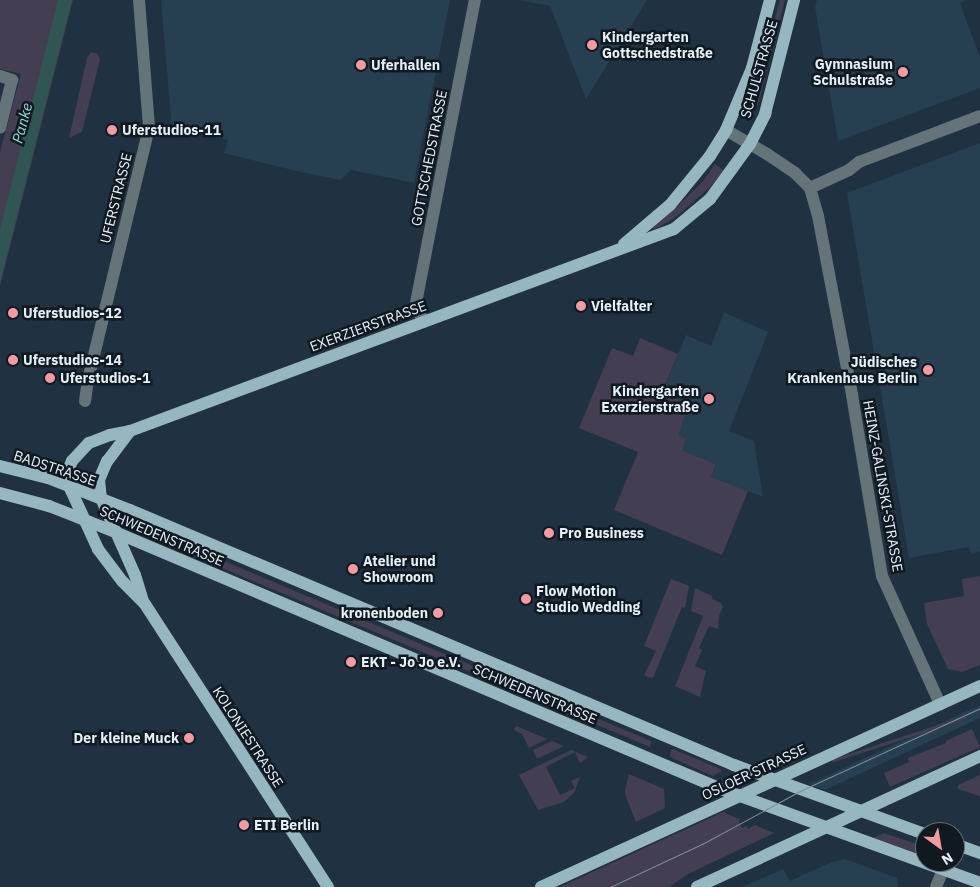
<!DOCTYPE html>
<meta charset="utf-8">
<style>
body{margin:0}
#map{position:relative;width:980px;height:887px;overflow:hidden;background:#203241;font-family:"IBM Plex Sans",sans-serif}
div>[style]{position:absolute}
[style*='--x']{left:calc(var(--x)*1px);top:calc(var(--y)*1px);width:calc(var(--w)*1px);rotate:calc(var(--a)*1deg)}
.built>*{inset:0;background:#263f51}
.green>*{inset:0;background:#433e52;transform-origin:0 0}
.water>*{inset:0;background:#305553}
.minor>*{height:12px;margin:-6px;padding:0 6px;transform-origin:6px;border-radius:6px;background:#647478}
.major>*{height:12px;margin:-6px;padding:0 6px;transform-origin:6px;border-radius:6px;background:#97b7c0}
.tram>*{height:1px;margin:-0.5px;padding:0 0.5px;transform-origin:0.5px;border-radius:0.5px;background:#7f8e9a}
.dots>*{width:14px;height:14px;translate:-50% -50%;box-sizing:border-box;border:2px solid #111920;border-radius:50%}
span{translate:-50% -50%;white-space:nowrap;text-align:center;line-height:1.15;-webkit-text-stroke:5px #111920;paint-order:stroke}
.poi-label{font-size:14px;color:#e5f1fa;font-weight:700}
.left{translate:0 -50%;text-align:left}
.right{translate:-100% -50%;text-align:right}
.street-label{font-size:14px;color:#e5f1fa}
.water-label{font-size:15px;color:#91dbd7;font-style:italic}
.north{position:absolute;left:915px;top:822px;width:50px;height:50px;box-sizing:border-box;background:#111920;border:1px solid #666f77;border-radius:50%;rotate:148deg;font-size:14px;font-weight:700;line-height:20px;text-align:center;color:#e5f1fa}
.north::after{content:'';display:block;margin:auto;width:18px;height:22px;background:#f49aa2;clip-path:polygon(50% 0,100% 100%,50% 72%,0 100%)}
</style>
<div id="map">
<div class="built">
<div style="clip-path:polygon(161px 0,450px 0,414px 183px,351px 170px,340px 180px,301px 172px,224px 153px,228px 140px,172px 129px)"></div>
<div style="clip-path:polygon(519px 0,647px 0,586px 99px,550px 6px)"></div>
<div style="clip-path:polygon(817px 0,967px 0,960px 3px,980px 57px,980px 88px,838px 141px,815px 7px)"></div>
<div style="clip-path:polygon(980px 143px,980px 551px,972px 554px,968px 547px,909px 558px,847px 193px)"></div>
<div style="clip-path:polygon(724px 312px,768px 332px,729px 431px,754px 441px,763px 497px,711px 477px,716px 464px,682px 450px,662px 393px,686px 335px,711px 346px)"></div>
<div style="clip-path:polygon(980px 705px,980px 718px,840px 783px,825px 790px,809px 784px)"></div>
<div style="clip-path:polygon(845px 859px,897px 878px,898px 887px,742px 887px,783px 869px,790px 881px,832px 862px)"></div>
</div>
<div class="green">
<div style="clip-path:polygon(0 0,73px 0,0 286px,0 152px,21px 74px,0 69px)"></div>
<div style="clip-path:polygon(780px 0,785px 0,758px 105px,749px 101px,762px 68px)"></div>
<div style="clip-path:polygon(91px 52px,97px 53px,100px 59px,82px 132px,69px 138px,87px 58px)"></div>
<div style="clip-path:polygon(715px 164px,724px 171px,709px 188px,677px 216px,654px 230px,653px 226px,678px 206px,704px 180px)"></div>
<div style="clip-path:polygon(640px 338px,678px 354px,662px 392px,689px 405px,678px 435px,686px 439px,682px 450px,716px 464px,711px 477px,748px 491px,722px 555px,614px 510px,638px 452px,579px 428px,612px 348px,633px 356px)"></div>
<div style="clip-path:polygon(140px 524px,180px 542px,177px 549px,143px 535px)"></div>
<div style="clip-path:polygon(200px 551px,651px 741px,650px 747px,198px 558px,196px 555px)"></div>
<div style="clip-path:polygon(980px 576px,980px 665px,962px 672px,948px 669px,927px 624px,924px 603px,964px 596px,962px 579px)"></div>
<div style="clip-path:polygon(671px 579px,689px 586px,685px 608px,682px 607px,653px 678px,648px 677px,644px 675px,656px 651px,644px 646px)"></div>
<div style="clip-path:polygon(695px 588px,712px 596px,712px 599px,721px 603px,723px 607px,719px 616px,718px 629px,709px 626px,699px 648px,702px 650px,695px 666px,706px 671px,700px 697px,675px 686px,703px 616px,691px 611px)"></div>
<div style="left:966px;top:716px;width:3px;height:141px;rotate:72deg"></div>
<div style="clip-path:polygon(516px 726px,547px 739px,529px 748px,522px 734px,514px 730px)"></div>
<div style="clip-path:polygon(972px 729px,980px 747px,890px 787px,884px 773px,909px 762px,908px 758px,946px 743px,946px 741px)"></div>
<div style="clip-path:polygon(552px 741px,564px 746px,537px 759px,533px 750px)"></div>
<div style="clip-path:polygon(673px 749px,723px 770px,713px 776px,708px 774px,670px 757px,671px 750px)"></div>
<div style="clip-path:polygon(571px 750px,588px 757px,580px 763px,575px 752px,546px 767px,560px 795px,575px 788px,571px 781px,580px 777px,574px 793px,564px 802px,538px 810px,519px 775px)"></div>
<div style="clip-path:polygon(629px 774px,664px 789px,665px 808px,636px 822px,626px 797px,625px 790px)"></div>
<div style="clip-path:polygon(980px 775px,980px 796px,958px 789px,958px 785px)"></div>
<div style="clip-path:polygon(723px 812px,741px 820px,739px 821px,742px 828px,746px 826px,748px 829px,755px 825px,774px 833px,688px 874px,669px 887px,560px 887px)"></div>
<div style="clip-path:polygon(884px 833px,925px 847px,925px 856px,873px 838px)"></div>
</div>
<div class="water">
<div style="clip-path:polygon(58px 0,72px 0,0 282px,0 229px)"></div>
</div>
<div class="minor">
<div style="--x:0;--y:76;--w:13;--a:18"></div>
<div style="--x:12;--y:80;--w:49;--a:104"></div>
<div style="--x:726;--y:130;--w:48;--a:30.3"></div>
<div style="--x:767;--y:154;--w:34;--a:34"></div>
<div style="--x:795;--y:173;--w:21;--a:45"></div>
<div style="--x:810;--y:188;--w:29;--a:74"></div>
<div style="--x:818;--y:216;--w:182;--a:79.2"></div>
<div style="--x:852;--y:395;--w:183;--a:80.6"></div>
<div style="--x:882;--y:576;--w:141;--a:65.6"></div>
<div style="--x:810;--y:188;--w:43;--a:-24.8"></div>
<div style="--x:849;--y:170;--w:13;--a:-39"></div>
<div style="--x:859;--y:162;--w:129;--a:-20.8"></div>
<div style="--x:423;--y:322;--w:20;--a:-110"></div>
<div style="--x:416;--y:303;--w:309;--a:-79"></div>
<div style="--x:85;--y:401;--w:21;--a:-82"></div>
<div style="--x:88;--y:380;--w:260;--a:-76.4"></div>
<div style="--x:149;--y:127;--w:127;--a:-94.5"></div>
<div style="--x:936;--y:887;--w:27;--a:-68"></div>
</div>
<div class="major">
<div style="--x:624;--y:244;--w:60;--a:-40.3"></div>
<div style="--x:670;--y:205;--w:63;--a:-50.8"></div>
<div style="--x:710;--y:156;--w:31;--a:-58"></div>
<div style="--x:726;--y:130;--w:67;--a:-67.2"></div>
<div style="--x:752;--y:68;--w:70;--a:-75.2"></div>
<div style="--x:130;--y:431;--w:38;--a:127"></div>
<div style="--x:107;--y:461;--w:21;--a:113"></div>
<div style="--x:99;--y:480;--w:18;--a:84"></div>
<div style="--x:101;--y:498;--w:84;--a:66.2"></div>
<div style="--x:135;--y:575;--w:27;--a:73"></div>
<div style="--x:0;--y:466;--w:49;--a:14"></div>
<div style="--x:48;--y:478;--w:88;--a:21.3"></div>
<div style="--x:130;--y:510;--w:656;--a:22.89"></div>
<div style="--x:734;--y:765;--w:203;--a:19.9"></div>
<div style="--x:0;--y:493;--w:51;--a:14.9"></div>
<div style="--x:49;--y:506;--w:71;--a:21.5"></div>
<div style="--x:115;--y:532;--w:658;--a:22.98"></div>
<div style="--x:721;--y:789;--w:276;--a:19.9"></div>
<div style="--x:955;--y:844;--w:27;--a:20"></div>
<div style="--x:328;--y:887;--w:338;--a:-122.9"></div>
<div style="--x:144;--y:603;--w:31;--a:-135"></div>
<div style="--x:122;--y:581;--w:40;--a:-127"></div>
<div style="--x:98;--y:549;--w:69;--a:-114.7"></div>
<div style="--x:69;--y:486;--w:18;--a:-90"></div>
<div style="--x:69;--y:468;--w:8;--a:-67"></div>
<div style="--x:72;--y:461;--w:25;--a:-47"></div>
<div style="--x:89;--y:443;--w:22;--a:-21"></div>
<div style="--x:110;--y:435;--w:20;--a:-11"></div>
<div style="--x:130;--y:431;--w:580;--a:-20.37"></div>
<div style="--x:674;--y:229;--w:47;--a:-39.8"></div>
<div style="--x:710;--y:199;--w:68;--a:-54"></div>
<div style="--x:750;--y:144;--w:34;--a:-63"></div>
<div style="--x:765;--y:114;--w:118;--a:-75.7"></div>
<div style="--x:541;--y:887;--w:483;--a:-24.6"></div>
<div style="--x:697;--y:887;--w:312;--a:-24.8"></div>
</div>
<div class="tram">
<div style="--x:610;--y:887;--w:102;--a:-25.1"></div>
<div style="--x:702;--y:844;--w:114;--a:-28.4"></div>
<div style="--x:802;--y:790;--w:196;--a:-24.7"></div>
</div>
<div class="dots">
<div style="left:592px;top:45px;background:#f49aa2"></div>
<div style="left:361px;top:65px;background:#f49aa2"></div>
<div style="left:903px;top:72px;background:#f49aa2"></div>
<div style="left:112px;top:130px;background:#f49aa2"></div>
<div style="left:581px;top:306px;background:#f49aa2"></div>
<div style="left:13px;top:313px;background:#f49aa2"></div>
<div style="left:13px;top:360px;background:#f49aa2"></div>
<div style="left:928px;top:370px;background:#f49aa2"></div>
<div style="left:50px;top:378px;background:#f49aa2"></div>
<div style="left:709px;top:399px;background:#f49aa2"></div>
<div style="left:549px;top:533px;background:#f49aa2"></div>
<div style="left:353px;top:569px;background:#f49aa2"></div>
<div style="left:526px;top:599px;background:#f49aa2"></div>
<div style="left:438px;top:613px;background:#f49aa2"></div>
<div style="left:351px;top:662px;background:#f49aa2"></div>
<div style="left:189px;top:738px;background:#f49aa2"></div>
<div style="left:244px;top:825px;background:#f49aa2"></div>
</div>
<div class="poi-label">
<span class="left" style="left:602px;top:45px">Kindergarten<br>Gottschedstraße</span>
<span class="right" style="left:893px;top:72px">Gymnasium<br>Schulstraße</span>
<span class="left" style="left:371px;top:65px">Uferhallen</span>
<span class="left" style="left:122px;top:130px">Uferstudios-11</span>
<span class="left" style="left:591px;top:306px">Vielfalter</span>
<span class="left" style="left:23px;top:313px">Uferstudios-12</span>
<span class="left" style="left:23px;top:360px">Uferstudios-14</span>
<span class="right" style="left:917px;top:370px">Jüdisches<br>Krankenhaus Berlin</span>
<span class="left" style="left:60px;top:378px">Uferstudios-1</span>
<span class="right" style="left:699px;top:399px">Kindergarten<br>Exerzierstraße</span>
<span class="left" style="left:559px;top:533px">Pro Business</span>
<span class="left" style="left:363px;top:569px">Atelier und<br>Showroom</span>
<span class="left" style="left:536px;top:599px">Flow Motion<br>Studio Wedding</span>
<span class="right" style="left:428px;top:613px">kronenboden</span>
<span class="left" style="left:361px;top:662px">EKT - Jo Jo e.V.</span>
<span class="right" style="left:179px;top:738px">Der kleine Muck</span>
<span class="left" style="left:254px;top:825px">ETI Berlin</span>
</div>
<div class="street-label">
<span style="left:759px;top:69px;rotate:-74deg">SCHULSTRASSE</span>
<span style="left:429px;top:158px;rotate:-79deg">GOTTSCHEDSTRASSE</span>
<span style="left:116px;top:198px;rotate:-76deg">UFERSTRASSE</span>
<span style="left:368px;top:326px;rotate:-20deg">EXERZIERSTRASSE</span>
<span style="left:55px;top:468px;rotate:18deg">BADSTRASSE</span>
<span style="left:883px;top:486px;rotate:80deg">HEINZ-GALINSKI-STRASSE</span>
<span style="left:162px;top:536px;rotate:23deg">SCHWEDENSTRASSE</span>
<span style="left:535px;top:694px;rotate:23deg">SCHWEDENSTRASSE</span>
<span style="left:248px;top:737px;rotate:57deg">KOLONIESTRASSE</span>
<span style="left:754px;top:772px;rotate:-25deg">OSLOER STRASSE</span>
</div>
<div class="water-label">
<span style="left:22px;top:123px;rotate:-75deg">Panke</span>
</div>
<div class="north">N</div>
</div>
